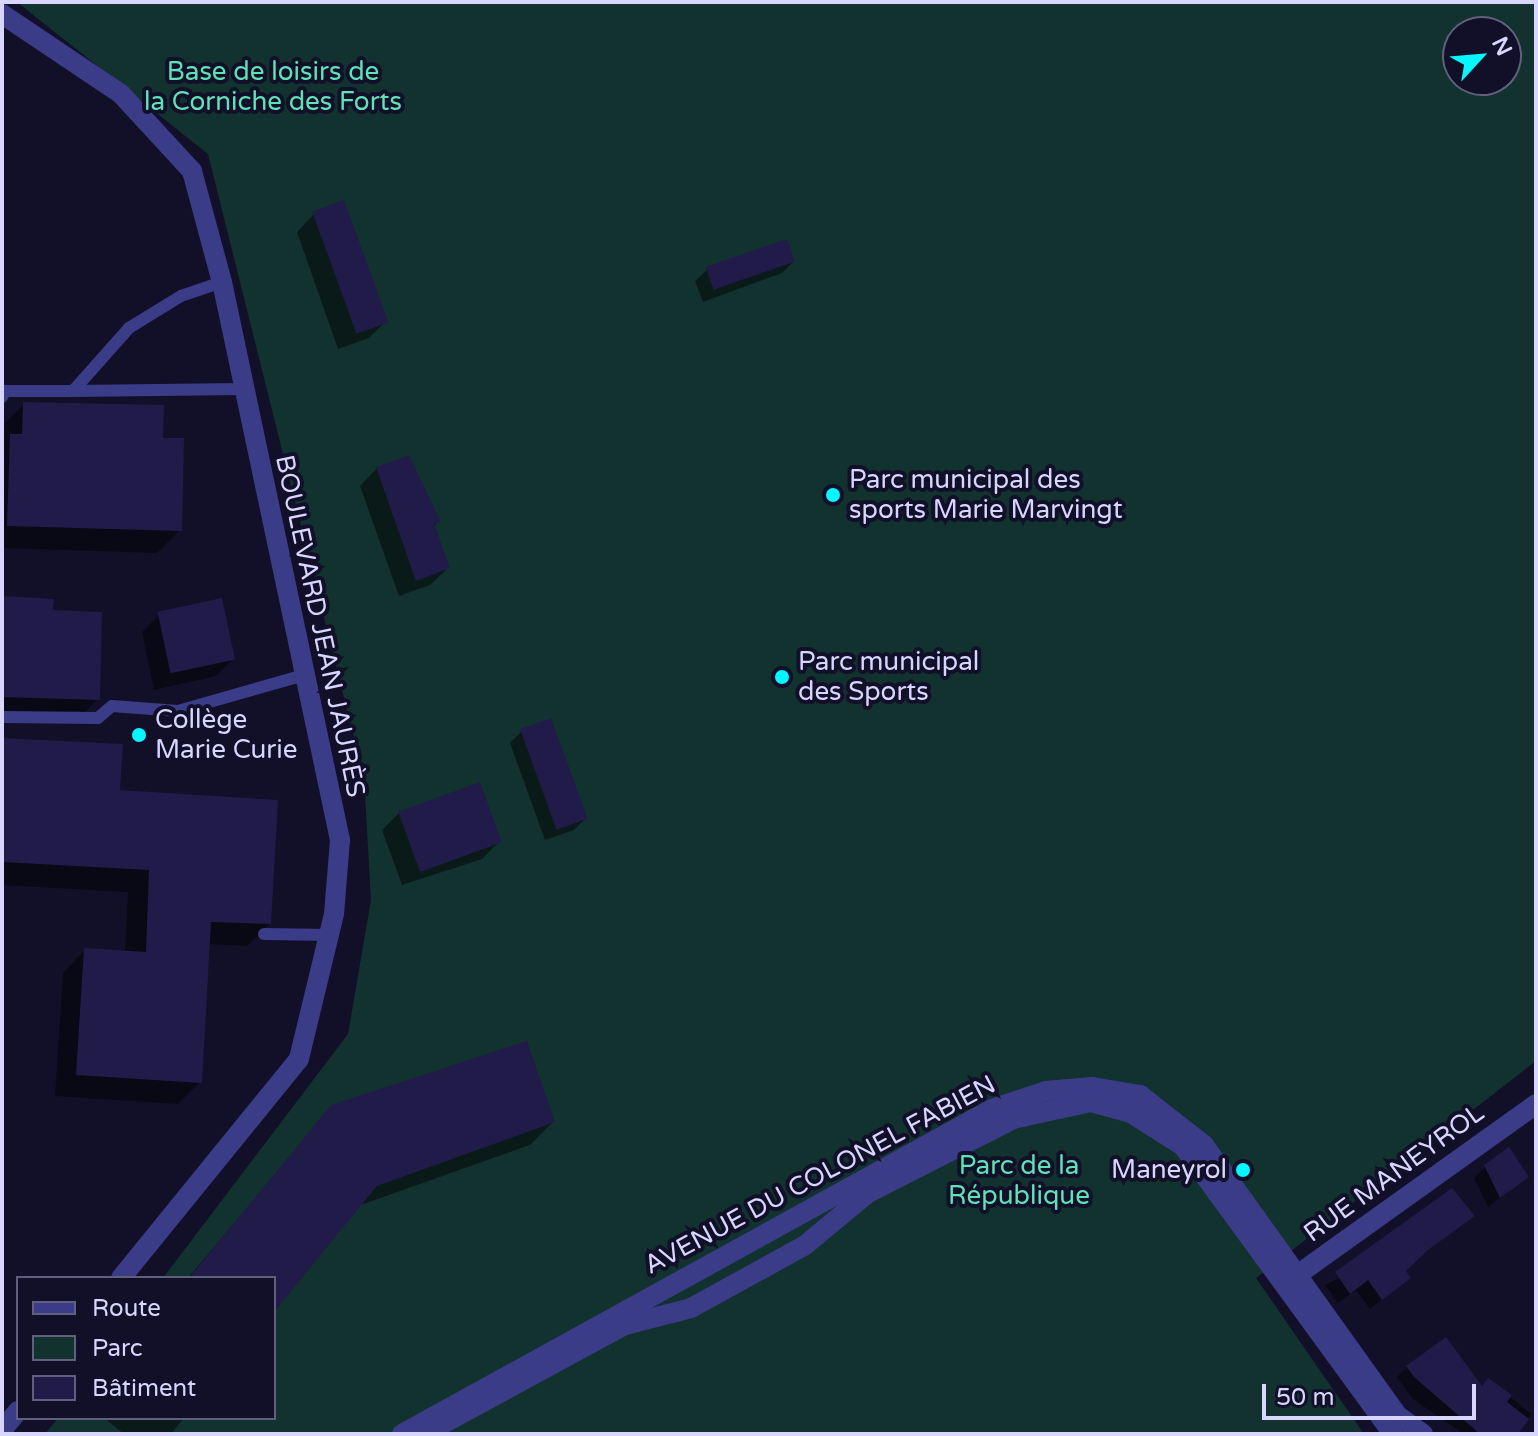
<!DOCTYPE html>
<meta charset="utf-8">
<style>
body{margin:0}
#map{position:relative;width:1538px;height:1436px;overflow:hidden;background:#120f28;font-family:"Varela Round",sans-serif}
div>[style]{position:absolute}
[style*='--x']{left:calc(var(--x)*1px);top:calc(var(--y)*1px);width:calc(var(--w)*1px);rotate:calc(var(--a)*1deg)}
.green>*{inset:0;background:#12322f}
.shadow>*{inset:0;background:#0007}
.building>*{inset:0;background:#211b49;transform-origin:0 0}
.service>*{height:12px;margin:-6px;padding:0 6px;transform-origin:6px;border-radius:6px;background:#3a3c88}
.minor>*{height:20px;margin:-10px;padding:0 10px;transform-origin:10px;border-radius:10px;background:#3a3c88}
.tertiary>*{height:20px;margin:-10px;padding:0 10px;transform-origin:10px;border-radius:10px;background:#3a3c88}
.dots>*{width:22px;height:22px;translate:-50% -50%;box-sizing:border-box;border:4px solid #120f28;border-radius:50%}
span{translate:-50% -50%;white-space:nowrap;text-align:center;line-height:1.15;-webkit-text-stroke:8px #120f28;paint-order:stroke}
.park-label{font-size:26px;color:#5fe2b8}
.poi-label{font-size:26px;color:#d8d6ff}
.left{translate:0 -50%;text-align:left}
.right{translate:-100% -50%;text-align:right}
.street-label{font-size:26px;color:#d8d6ff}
.frame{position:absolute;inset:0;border:4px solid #d8d6ff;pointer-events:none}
.legend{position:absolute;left:16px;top:1276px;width:260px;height:144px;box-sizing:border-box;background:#120f28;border:2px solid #615f7e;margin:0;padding:10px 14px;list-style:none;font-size:24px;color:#d8d6ff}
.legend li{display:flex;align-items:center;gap:16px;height:40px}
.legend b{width:40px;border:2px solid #615f7e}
.north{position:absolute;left:1442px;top:16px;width:80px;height:80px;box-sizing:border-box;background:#120f28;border:2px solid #615f7e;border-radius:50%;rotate:64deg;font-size:22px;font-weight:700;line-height:32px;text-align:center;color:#d8d6ff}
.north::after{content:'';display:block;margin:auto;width:28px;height:36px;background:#02f7ff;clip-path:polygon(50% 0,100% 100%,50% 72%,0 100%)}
.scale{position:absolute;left:1262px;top:1384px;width:214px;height:36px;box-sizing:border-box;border:4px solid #d8d6ff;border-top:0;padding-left:10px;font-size:24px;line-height:28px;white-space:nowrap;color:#d8d6ff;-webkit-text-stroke:6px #120f28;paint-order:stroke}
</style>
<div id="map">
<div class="green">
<div style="clip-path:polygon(evenodd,17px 2px,1536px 2px,1536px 1061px,1256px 1278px,1364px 1434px,45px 1434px,58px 1418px,274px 1418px,274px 1278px,163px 1278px,348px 1034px,371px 900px,364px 778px,208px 154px,17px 2px,1458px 32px,1506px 32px,1506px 80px,1458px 80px,1458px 32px)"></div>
</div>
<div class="shadow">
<div style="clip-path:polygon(314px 214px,386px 321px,369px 338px,338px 349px,297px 232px)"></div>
<div style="clip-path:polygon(786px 242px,793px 262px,782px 273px,703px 302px,695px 281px,707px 270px)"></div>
<div style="clip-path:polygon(24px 404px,161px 440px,180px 530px,157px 553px,2px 548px,2px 426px)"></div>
<div style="clip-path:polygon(377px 468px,439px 521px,433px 527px,448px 568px,430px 585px,399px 596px,360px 486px)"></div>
<div style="clip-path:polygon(2px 598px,51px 612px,98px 699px,75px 722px,2px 720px)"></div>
<div style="clip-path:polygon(159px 615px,233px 659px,216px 676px,154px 690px,142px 632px)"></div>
<div style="clip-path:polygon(521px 732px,585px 819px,574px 830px,545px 840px,510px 743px)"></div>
<div style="clip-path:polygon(2px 740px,118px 792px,269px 924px,247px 946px,208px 944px,200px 1082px,178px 1104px,55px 1096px,63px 973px,85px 950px,125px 953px,128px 892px,2px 885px)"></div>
<div style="clip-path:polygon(399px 813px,499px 842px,482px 859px,402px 885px,382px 830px)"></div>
<div style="clip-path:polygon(332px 1107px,553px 1122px,530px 1145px,358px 1206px,274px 1309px,274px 1278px,188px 1278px)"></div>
<div style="clip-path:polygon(1485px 1167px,1527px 1177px,1488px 1207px,1474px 1178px)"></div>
<div style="clip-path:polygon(1472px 1216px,1414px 1261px,1404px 1271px,1409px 1278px,1370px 1309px,1356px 1290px,1338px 1303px,1325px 1285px)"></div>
<div style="clip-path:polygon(1407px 1367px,1481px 1388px,1489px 1380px,1531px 1414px,1516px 1434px,1464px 1434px,1413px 1399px,1397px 1377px)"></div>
<div style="clip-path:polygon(104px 1418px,184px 1418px,171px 1434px,124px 1434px)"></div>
</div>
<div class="building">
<div style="left:344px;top:200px;width:130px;height:34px;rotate:70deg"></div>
<div style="left:787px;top:239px;width:24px;height:86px;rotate:71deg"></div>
<div style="clip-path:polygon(23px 402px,164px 405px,163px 438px,184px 438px,182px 531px,7px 526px,10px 434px,22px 434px)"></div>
<div style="clip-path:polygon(409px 455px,441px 522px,434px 524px,450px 568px,416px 581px,376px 467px)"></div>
<div style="clip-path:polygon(2px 596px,54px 599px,53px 610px,102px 612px,100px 700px,2px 697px)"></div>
<div style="left:222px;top:598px;width:63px;height:66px;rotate:78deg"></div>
<div style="left:551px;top:718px;width:107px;height:33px;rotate:70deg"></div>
<div style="clip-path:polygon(2px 738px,123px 744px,120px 790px,278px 800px,271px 924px,211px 922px,202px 1083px,76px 1075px,84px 948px,146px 952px,149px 870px,2px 862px)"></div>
<div style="left:480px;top:782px;width:64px;height:87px;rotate:70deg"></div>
<div style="clip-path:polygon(527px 1041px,555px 1122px,377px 1186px,274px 1312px,274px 1278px,189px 1278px,331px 1105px)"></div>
<div style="clip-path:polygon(1509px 1147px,1529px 1177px,1500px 1198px,1484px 1165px)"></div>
<div style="clip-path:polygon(1452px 1188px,1475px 1216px,1428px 1250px,1406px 1271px,1411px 1278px,1382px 1300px,1368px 1280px,1350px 1294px,1335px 1272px)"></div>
<div style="clip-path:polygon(1446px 1337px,1482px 1386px,1488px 1378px,1512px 1395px,1507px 1402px,1529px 1419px,1518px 1434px,1480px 1434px,1414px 1377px,1406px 1366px)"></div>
</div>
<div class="service">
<div style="--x:222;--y:282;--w:43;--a:161.1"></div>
<div style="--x:181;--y:296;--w:61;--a:148.4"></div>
<div style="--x:129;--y:328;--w:84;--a:131.6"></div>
<div style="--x:73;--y:391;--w:168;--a:-0.7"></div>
<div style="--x:2;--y:397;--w:7;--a:-63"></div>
<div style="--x:5;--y:391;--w:68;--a:0"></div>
<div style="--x:3;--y:717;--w:95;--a:0.6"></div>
<div style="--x:98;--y:718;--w:18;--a:-41"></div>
<div style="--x:112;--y:706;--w:66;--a:4.3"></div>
<div style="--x:178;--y:711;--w:131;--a:-15.9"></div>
<div style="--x:264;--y:934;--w:65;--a:0.9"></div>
</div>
<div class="minor">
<div style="--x:1286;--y:1283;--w:307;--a:-35.6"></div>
<div style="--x:402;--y:1434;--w:674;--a:-28.85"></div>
<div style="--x:992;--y:1109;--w:57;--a:-18.4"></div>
<div style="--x:1046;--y:1091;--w:46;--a:-5"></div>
<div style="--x:1092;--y:1087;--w:49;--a:9.5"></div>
<div style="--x:1140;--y:1095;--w:81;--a:38"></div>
<div style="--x:1204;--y:1145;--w:332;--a:54.4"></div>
<div style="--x:1397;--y:1415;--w:32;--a:36"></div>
<div style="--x:424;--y:1434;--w:229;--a:-28.5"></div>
<div style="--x:625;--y:1325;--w:68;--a:-14.4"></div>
<div style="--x:691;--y:1308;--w:129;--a:-28.8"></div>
<div style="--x:804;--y:1246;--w:83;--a:-39.6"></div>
<div style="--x:868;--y:1193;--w:163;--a:-27"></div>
<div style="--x:1013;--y:1119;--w:80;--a:-12.3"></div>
<div style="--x:1091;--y:1102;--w:41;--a:15.4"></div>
<div style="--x:1131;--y:1113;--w:62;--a:32.4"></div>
<div style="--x:1183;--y:1146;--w:356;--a:53.9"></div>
</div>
<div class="tertiary">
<div style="--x:2;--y:14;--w:143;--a:33.9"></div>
<div style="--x:121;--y:94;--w:105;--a:47.3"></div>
<div style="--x:192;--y:171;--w:115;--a:74.9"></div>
<div style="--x:222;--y:282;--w:570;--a:78.06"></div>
<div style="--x:340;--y:840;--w:74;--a:94.6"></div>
<div style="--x:334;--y:914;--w:149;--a:103.6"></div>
<div style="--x:299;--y:1059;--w:282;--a:129.1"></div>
<div style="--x:2;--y:1430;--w:25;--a:-50"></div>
</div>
<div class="dots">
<div style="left:833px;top:495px;background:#02f7ff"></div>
<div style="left:782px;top:677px;background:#02f7ff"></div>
<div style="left:139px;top:735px;background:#02f7ff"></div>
<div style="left:1243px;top:1170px;background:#02f7ff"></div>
</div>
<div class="park-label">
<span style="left:273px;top:87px">Base de loisirs de<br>la Corniche des Forts</span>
<span style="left:1019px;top:1181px">Parc de la<br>République</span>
</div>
<div class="poi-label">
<span class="left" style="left:849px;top:495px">Parc municipal des<br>sports Marie Marvingt</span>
<span class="left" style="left:798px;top:677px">Parc municipal<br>des Sports</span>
<span class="left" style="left:155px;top:735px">Collège<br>Marie Curie</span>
<span class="right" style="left:1227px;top:1170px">Maneyrol</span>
</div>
<div class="street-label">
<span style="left:320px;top:626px;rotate:78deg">BOULEVARD JEAN JAURÈS</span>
<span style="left:1394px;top:1173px;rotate:-36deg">RUE MANEYROL</span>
<span style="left:820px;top:1175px;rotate:-28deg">AVENUE DU COLONEL FABIEN</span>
</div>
<div class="frame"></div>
<ul class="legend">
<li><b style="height:10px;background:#3a3c88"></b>Route</li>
<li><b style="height:22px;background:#12322f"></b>Parc</li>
<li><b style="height:22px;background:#211b49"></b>Bâtiment</li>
</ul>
<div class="north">N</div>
<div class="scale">50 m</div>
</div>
